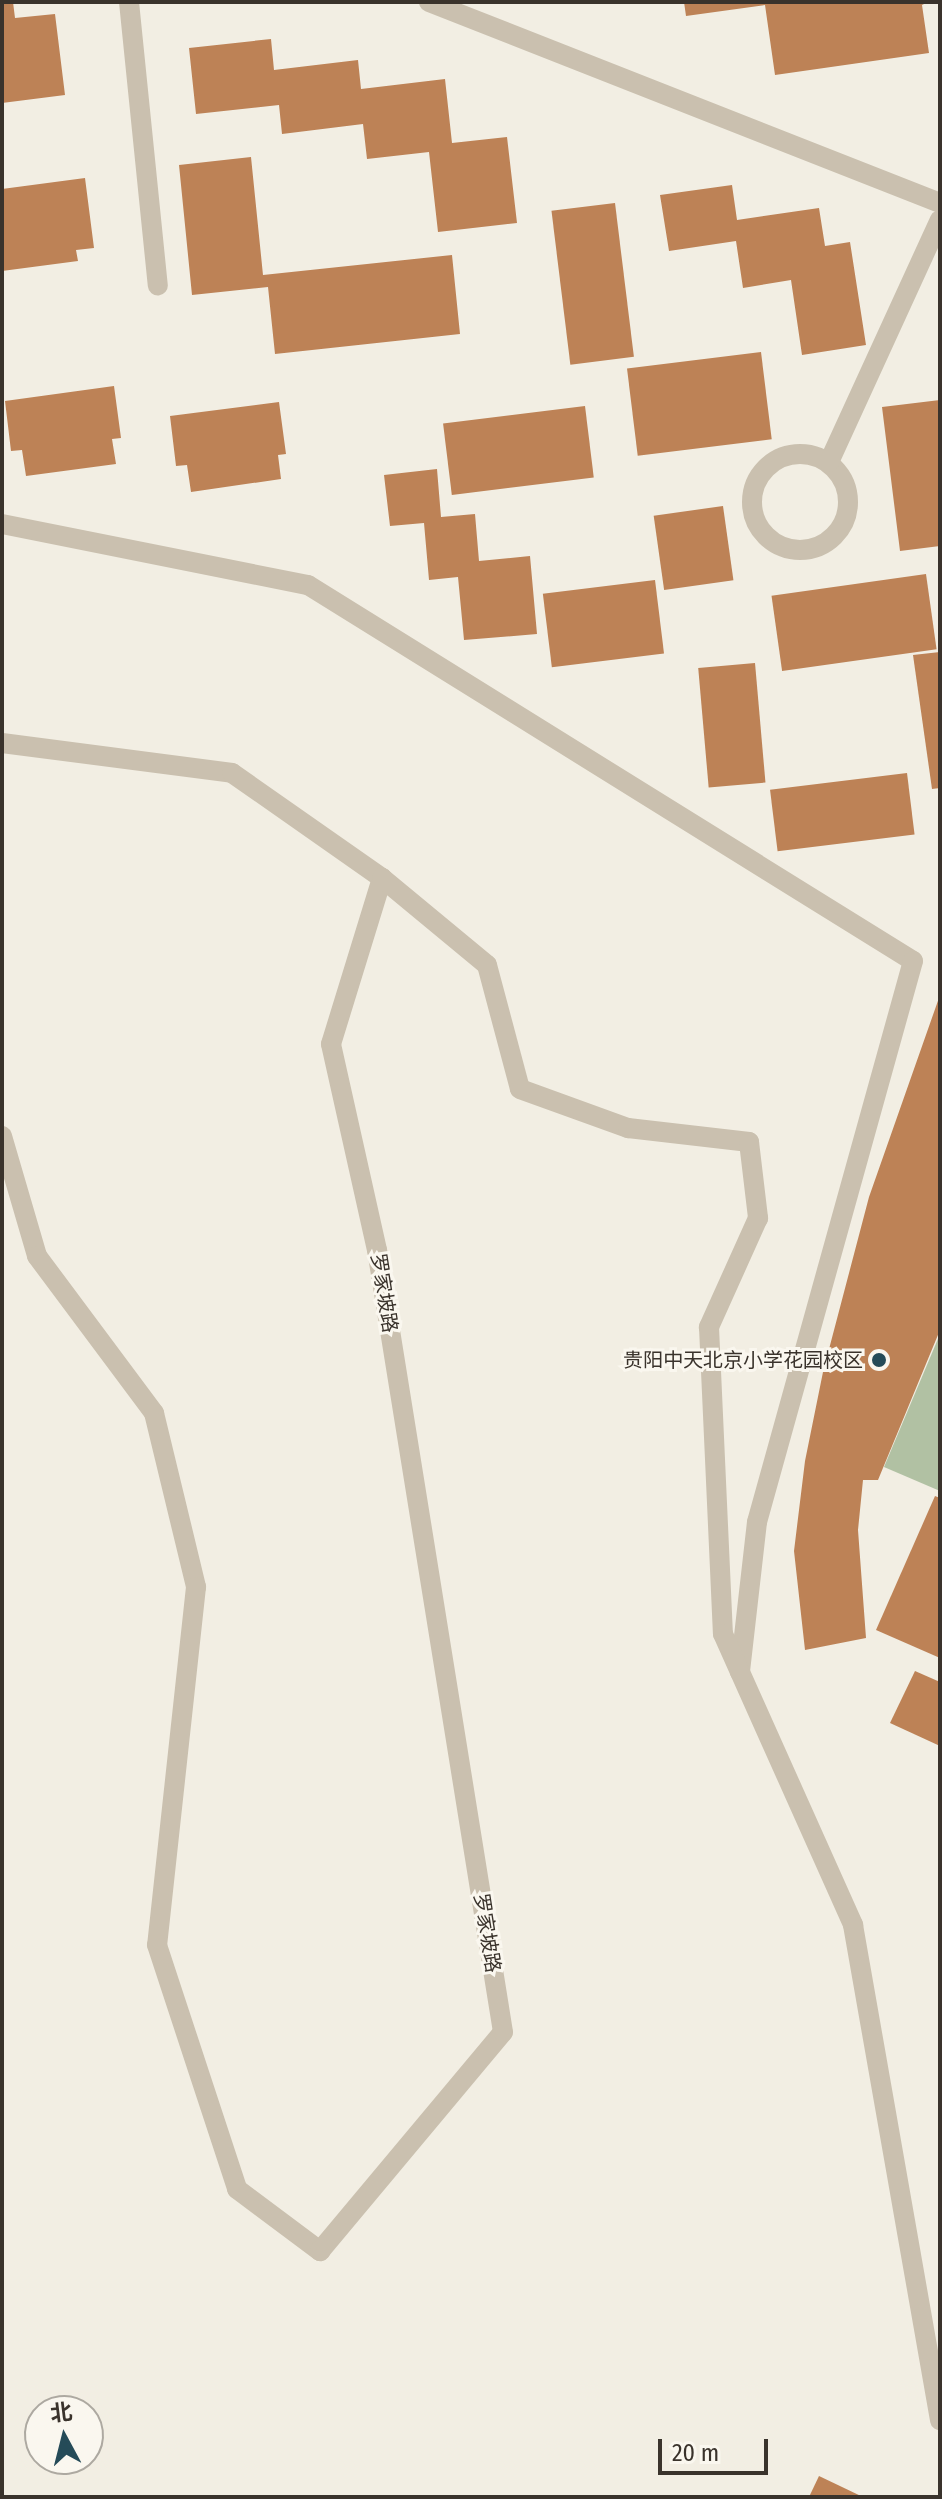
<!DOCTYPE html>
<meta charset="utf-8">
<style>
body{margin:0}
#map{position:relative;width:942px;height:2499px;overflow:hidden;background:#f2eee3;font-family:"Fira Sans Condensed","Noto Sans SC",sans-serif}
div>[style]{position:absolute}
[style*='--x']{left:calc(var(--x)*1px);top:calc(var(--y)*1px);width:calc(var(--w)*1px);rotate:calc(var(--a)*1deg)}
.green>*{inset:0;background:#b1c1a3}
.building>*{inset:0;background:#bd8256;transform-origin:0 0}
.service>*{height:20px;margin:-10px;padding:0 10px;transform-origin:10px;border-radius:10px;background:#cac0af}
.service>.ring{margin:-10px;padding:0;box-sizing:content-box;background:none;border:20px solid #cac0af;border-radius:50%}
.minor>*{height:20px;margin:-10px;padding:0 10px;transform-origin:10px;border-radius:10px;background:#cac0af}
.dots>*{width:22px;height:22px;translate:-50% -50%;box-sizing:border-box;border:4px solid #faf7ef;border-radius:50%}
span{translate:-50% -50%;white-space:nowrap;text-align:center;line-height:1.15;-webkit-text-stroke:6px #faf7ef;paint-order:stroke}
.street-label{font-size:20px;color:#3a332c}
.poi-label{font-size:20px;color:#3a332c}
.right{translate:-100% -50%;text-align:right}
.frame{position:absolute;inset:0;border:4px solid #3a332c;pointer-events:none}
.north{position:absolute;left:24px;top:2395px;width:80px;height:80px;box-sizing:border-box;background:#faf7ef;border:2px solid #ada9a1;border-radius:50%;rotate:353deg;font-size:22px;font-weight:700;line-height:32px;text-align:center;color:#3a332c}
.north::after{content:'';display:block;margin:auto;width:28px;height:36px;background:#254b58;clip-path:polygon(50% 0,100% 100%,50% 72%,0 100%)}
.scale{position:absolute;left:658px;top:2439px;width:110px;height:36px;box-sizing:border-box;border:4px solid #3a332c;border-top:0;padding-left:10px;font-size:24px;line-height:28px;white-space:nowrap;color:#3a332c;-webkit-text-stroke:6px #faf7ef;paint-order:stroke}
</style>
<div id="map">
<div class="green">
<div style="clip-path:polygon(940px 1334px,940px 1491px,884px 1467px)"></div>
</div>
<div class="building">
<div style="clip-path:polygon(2px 2px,13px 2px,15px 18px,55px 14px,65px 95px,2px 103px)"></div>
<div style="clip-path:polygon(684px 2px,928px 2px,922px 5px,929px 53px,775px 75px,765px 5px,686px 16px)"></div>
<div style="clip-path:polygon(271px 39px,274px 70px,358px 60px,361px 89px,445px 79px,452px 143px,507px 137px,517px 223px,438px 232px,429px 152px,367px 159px,363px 124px,282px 134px,279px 105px,196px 114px,189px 48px)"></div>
<div style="clip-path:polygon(251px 157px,263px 275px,452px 255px,460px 334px,275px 354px,268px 287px,192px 295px,179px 165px)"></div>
<div style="clip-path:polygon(85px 178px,94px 248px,76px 250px,78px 261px,2px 271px,2px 189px)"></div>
<div style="clip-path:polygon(732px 185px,737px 220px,819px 208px,825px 246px,850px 242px,866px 345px,802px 355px,791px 280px,743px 288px,736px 241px,669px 251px,660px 195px)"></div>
<div style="left:615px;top:203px;width:155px;height:64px;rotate:83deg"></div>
<div style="left:761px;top:352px;width:88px;height:135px;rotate:83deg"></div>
<div style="clip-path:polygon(114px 386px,121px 438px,112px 439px,116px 464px,26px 476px,22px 450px,11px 451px,5px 401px)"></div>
<div style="clip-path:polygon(940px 400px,940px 546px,900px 551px,882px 407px)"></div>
<div style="clip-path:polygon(279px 402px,286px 454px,278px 455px,281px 479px,191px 492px,187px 465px,176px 466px,170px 416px)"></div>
<div style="left:585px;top:406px;width:72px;height:143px;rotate:83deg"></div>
<div style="clip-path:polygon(437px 469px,441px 517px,475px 514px,479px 561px,530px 556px,537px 634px,464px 640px,458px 577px,429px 580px,424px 523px,390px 526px,384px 475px)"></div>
<div style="left:723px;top:506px;width:75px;height:70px;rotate:82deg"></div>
<div style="left:926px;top:574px;width:76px;height:156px;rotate:82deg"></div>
<div style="left:655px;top:580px;width:74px;height:113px;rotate:83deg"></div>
<div style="clip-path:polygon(940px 652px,940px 788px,932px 789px,913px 655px)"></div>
<div style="left:755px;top:663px;width:120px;height:57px;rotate:85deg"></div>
<div style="left:907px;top:773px;width:62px;height:138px;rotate:83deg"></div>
<div style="clip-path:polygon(940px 995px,940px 1330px,878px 1480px,863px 1480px,858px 1530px,866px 1638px,805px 1650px,794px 1551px,805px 1461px,823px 1372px,869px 1197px)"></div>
<div style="clip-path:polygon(935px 1496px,940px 1498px,940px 1658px,876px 1630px)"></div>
<div style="clip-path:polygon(915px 1671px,940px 1682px,940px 1746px,890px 1723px)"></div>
<div style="clip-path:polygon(819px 2476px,863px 2497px,809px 2497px)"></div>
</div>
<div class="service">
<div style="--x:129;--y:2;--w:285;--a:84.2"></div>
<div class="ring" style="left:752px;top:454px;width:76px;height:76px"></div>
<div style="--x:829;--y:462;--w:266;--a:-65.4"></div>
</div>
<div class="minor">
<div style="--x:429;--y:2;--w:549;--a:21.47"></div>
<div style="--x:2;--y:524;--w:312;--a:11.3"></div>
<div style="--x:308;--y:585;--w:712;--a:31.86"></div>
<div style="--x:913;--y:961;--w:582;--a:105.54"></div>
<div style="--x:757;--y:1522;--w:151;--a:96.5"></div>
<div style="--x:2;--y:743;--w:232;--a:7.4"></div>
<div style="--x:232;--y:773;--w:183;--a:35"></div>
<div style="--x:2;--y:1136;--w:125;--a:73.7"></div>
<div style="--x:37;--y:1256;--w:196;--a:53.3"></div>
<div style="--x:154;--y:1413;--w:179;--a:76.4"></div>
<div style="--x:196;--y:1587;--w:360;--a:96.2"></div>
<div style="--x:157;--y:1945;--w:257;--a:71.8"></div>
<div style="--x:237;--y:2189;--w:104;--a:36.8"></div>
<div style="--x:320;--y:2251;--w:285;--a:-50.1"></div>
<div style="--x:503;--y:2032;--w:792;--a:-99.15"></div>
<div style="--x:377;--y:1250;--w:211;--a:-102.6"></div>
<div style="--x:331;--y:1044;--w:174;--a:-72.9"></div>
<div style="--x:382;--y:878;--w:136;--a:39.6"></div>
<div style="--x:487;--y:965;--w:128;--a:75.1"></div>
<div style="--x:520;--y:1089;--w:115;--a:19.9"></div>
<div style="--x:628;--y:1128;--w:122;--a:6.6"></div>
<div style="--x:749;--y:1142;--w:77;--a:83.2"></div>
<div style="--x:758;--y:1218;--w:120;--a:114.2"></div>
<div style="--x:709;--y:1327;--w:307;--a:87.4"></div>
<div style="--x:723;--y:1634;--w:319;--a:65.9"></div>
<div style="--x:853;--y:1925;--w:503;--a:80.03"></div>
</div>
<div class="dots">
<div style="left:879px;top:1360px;background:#254b58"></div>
</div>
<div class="street-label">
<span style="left:384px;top:1293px;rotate:81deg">罗家坡路</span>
<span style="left:487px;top:1933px;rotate:81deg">罗家坡路</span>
</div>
<div class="poi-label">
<span class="right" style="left:863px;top:1360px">贵阳中天北京小学花园校区</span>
</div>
<div class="frame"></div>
<div class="north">北</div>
<div class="scale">20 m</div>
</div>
